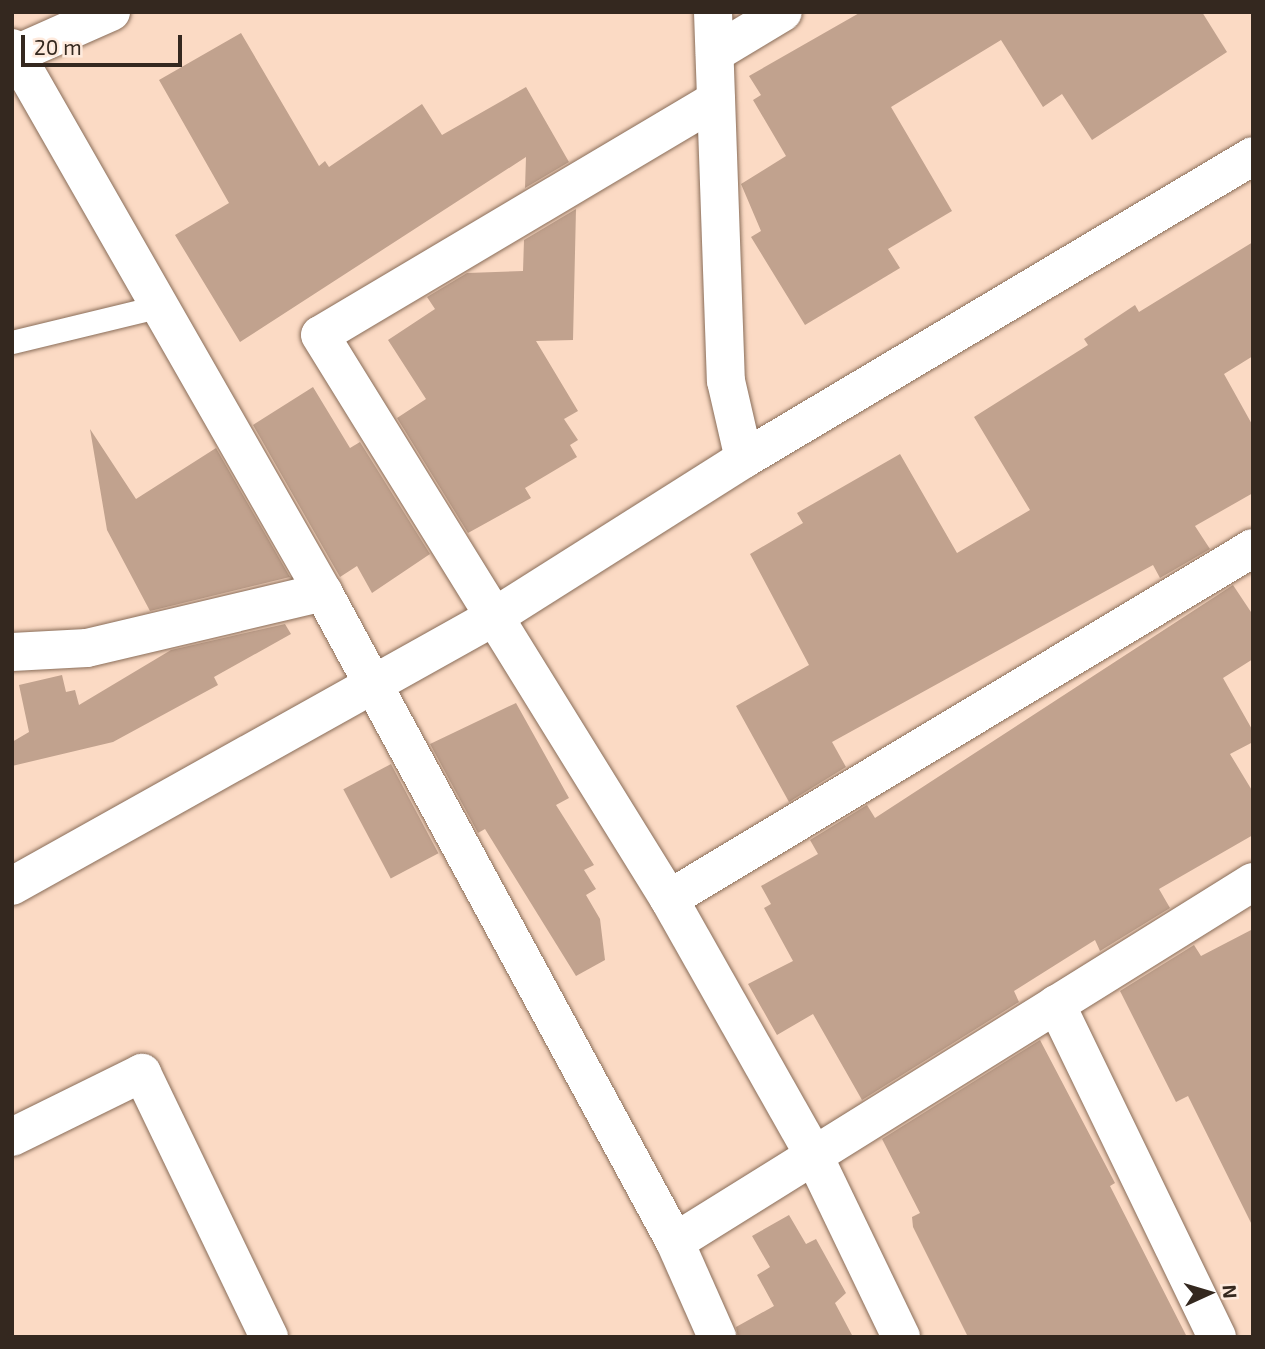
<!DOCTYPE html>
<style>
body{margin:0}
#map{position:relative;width:1265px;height:1349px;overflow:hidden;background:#fbdac4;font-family:"Exo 2",sans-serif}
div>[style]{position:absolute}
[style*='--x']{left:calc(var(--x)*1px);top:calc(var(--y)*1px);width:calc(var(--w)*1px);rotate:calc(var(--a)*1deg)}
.building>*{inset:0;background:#c1a28e;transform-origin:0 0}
.roads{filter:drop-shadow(0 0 2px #896d59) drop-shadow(0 0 2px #896d59)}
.lane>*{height:23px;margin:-11.5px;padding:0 11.5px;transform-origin:11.5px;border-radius:11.5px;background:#fff}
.street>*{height:38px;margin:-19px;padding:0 19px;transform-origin:19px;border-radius:19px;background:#fff}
.secondary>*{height:38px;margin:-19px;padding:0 19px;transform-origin:19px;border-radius:19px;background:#fff}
span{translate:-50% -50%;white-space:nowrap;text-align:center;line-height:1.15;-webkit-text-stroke:7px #feeadd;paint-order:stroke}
.frame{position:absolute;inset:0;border:14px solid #34281f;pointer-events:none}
.north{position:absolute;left:1174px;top:1258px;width:70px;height:70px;-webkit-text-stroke:5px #feeadd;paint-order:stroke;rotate:86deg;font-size:19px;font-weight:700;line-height:28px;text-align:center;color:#34281f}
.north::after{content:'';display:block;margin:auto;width:24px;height:32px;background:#34281f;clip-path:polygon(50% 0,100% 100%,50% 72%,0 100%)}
.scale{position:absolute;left:21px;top:35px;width:161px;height:32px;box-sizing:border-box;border:4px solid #34281f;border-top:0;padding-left:9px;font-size:21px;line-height:24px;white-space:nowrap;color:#34281f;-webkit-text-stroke:5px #feeadd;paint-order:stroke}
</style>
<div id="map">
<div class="building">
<div style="clip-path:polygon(861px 12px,1202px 12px,1227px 52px,1092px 140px,1062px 94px,1043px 107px,1001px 40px,891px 107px,952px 211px,888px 249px,900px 268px,805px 325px,751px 237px,761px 231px,741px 184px,786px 156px,753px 100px,761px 95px,749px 76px)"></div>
<div style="clip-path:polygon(241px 33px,319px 166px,325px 161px,329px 167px,422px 104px,442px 135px,526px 87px,569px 162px,525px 188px,526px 157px,240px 342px,175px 235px,229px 203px,159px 80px)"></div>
<div style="clip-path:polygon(576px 209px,573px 340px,536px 341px,578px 411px,564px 419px,578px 440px,570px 445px,577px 457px,525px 488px,531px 498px,468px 533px,397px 418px,426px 399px,388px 340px,435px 309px,427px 297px,467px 273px,523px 271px,524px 240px)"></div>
<div style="clip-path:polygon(1253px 242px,1253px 356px,1224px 374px,1253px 426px,1253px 493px,1195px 526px,1210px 549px,1160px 578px,1153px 565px,832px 742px,846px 767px,789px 802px,736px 706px,809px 665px,750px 554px,803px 523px,797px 513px,900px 454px,957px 553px,1030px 510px,974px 417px,1088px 345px,1084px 339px,1135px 305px,1139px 312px)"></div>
<div style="clip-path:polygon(313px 387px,350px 448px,360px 442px,430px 554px,372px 593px,357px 566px,340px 577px,253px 425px)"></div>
<div style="clip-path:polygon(90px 429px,136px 499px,216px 448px,290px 577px,150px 611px,107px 530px)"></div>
<div style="clip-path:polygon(1233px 585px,1253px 615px,1253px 659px,1223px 678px,1253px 731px,1253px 742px,1230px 754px,1253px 792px,1253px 835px,1159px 889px,1170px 908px,1100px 951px,1095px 940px,1014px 991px,1019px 1002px,862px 1100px,813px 1014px,777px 1035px,748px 984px,793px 961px,764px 908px,771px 904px,761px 886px,818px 854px,810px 840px,867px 805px,875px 818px)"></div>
<div style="clip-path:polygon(285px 624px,291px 634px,214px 677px,218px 685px,113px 742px,12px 766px,12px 742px,29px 732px,19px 685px,62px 675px,66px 692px,75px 690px,79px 705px,171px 650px)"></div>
<div style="clip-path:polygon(516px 703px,569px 798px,556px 805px,594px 865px,584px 870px,596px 889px,586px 895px,600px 919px,605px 960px,576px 976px,485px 829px,478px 833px,430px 744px)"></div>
<div style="left:391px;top:764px;width:101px;height:54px;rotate:62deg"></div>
<div style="clip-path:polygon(1253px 929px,1253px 1227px,1188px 1096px,1176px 1102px,1120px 991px,1194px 945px,1201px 956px)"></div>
<div style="clip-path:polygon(1040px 1040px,1115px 1183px,1110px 1186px,1187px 1337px,968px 1337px,913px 1227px,912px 1217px,920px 1213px,882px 1139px)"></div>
<div style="clip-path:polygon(789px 1215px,806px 1244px,816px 1239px,846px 1293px,835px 1303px,853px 1337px,738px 1337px,736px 1327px,774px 1306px,757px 1275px,770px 1267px,752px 1236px)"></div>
</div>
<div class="roads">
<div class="lane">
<div style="--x:12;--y:342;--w:153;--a:-13.6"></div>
</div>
<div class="street">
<div style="--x:713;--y:12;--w:369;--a:88"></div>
<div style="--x:726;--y:381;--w:80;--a:77"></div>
<div style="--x:12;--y:48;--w:627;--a:60.24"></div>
<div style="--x:323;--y:592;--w:739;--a:61.56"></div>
<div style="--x:675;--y:1242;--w:104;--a:66.1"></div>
<div style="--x:715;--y:53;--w:79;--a:-31.1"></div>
<div style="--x:16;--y:54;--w:104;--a:-23.9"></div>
<div style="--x:716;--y:100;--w:460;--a:149.3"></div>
<div style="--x:320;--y:335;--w:663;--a:58.25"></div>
<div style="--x:669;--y:899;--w:293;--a:60.5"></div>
<div style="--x:813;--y:1154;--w:203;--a:64.3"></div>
<div style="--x:12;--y:652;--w:75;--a:-3.1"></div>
<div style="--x:87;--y:648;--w:243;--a:-13.3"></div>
<div style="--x:669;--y:899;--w:681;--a:-31.01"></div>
<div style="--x:1056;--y:1004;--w:370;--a:64.2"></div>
<div style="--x:12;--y:1137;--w:145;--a:-26.2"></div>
<div style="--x:142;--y:1073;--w:293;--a:64.3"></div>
<div style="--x:675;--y:1242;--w:681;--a:-31.92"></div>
</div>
<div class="secondary">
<div style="--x:12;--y:886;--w:552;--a:-29.17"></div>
<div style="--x:494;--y:617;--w:296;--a:-32.3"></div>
<div style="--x:744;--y:459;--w:592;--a:-30.76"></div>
</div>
</div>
<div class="frame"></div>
<div class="north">N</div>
<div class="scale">20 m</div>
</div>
